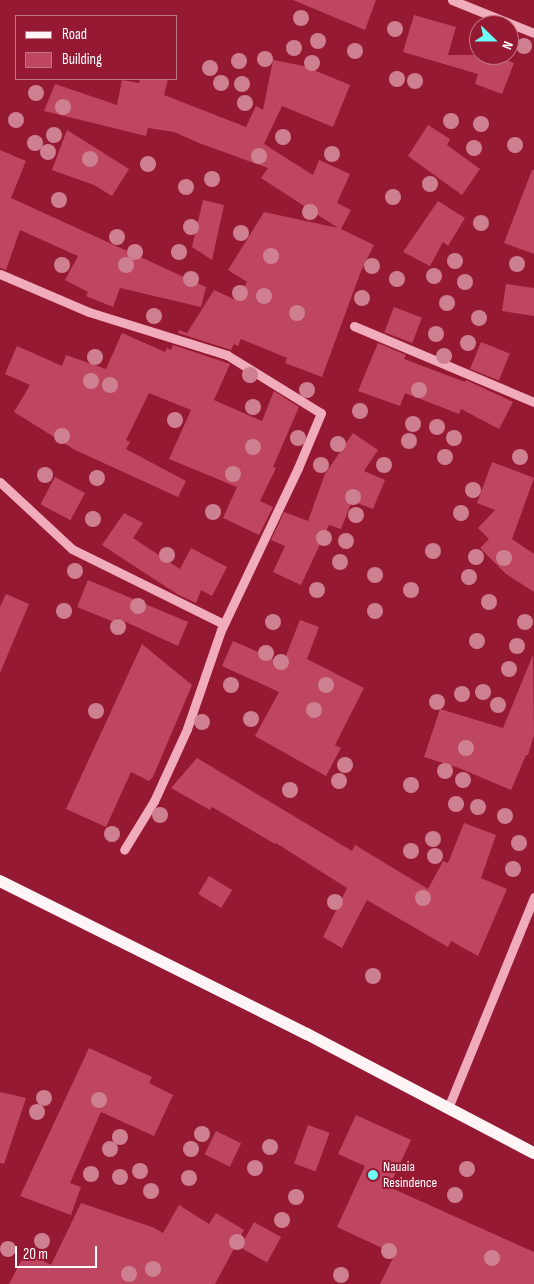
<!DOCTYPE html>
<style>
body{margin:0}
#map{position:relative;width:534px;height:1284px;overflow:hidden;background:#961933;font-family:"Sofia Sans Condensed",sans-serif}
div>[style]{position:absolute}
[style*='--x']{left:calc(var(--x)*1px);top:calc(var(--y)*1px);width:calc(var(--w)*1px);rotate:calc(var(--a)*1deg)}
.building>*{inset:0;background:#be4661;transform-origin:0 0}
.minor>*{height:9px;margin:-4.5px;padding:0 4.5px;transform-origin:4.5px;border-radius:4.5px;background:#f0acbb}
.major>*{height:12px;margin:-6px;padding:0 6px;transform-origin:6px;border-radius:6px;background:#fff5f6}
.trees>*{width:16px;height:16px;margin:-8px;border-radius:50%;background:#ce7f90}
.dots>*{width:14px;height:14px;translate:-50% -50%;box-sizing:border-box;border:2px solid #961933;border-radius:50%}
span{translate:-50% -50%;white-space:nowrap;text-align:center;line-height:1.15;-webkit-text-stroke:4px #961933;paint-order:stroke}
.poi-label{font-size:14px;color:#fff}
.left{translate:0 -50%;text-align:left}
.legend{position:absolute;left:15px;top:15px;width:162px;height:65px;box-sizing:border-box;background:#961933;border:1px solid #c07585;margin:0;padding:6px 9px;list-style:none;font-size:15px;color:#fff}
.legend li{display:flex;align-items:center;gap:10px;height:25px}
.legend b{width:25px;border:1px solid #c07585}
.north{position:absolute;left:469px;top:15px;width:50px;height:50px;box-sizing:border-box;background:#961933;border:1px solid #c07585;border-radius:50%;rotate:112deg;font-size:14px;font-weight:700;line-height:20px;text-align:center;color:#fff}
.north::after{content:'';display:block;margin:auto;width:18px;height:22px;background:#6bfff6;clip-path:polygon(50% 0,100% 100%,50% 72%,0 100%)}
.scale{position:absolute;left:15px;top:1246px;width:82px;height:22px;box-sizing:border-box;border:2px solid #fff;border-top:0;padding-left:6px;font-size:15px;line-height:18px;white-space:nowrap;color:#fff;-webkit-text-stroke:4px #961933;paint-order:stroke}
</style>
<div id="map">
<div class="building">
<div style="clip-path:polygon(293px 0,376px 0,365px 30px)"></div>
<div style="clip-path:polygon(414px 15px,456px 27px,448px 55px,492px 55px,514px 63px,502px 94px,475px 84px,478px 74px,403px 52px)"></div>
<div style="clip-path:polygon(273px 60px,304px 66px,350px 85px,333px 127px,282px 106px,264px 144px,313px 175px,319px 160px,350px 174px,337px 203px,351px 210px,341px 229px,374px 245px,361px 271px,322px 377px,285px 363px,287px 358px,241px 339px,238px 346px,234px 344px,231px 350px,178px 333px,179px 330px,187px 333px,214px 290px,236px 300px,247px 282px,228px 270px,264px 212px,338px 228px,261px 178px,268px 168px,199px 143px,174px 132px,148px 128px,146px 136px,44px 111px,55px 84px,117px 105px,122px 80px,139px 83px,140px 79px,168px 79px,164px 95px,246px 127px,256px 106px,263px 110px)"></div>
<div style="clip-path:polygon(428px 125px,450px 139px,447px 145px,480px 169px,462px 195px,408px 156px)"></div>
<div style="clip-path:polygon(67px 130px,129px 169px,112px 196px,94px 185px,52px 170px)"></div>
<div style="clip-path:polygon(0 150px,26px 161px,11px 198px,206px 287px,201px 307px,120px 288px,113px 307px,86px 296px,88px 292px,65px 280px,78px 256px,20px 230px,6px 270px,0 268px)"></div>
<div style="clip-path:polygon(532px 170px,534px 170px,534px 254px,504px 243px)"></div>
<div style="clip-path:polygon(203px 200px,224px 205px,212px 260px,192px 247px)"></div>
<div style="clip-path:polygon(438px 201px,465px 218px,448px 246px,443px 242px,430px 266px,403px 252px)"></div>
<div style="clip-path:polygon(506px 284px,534px 288px,534px 316px,502px 311px)"></div>
<div style="left:394px;top:307px;width:30px;height:27px;rotate:21deg"></div>
<div style="clip-path:polygon(122px 333px,165px 352px,167px 348px,171px 350px,173px 345px,230px 364px,214px 400px,262px 421px,274px 391px,299px 407px,273px 467px,276px 468px,260px 501px,273px 507px,259px 535px,223px 518px,237px 487px,169px 459px,191px 410px,149px 393px,126px 440px,130px 442px,126px 449px,186px 481px,178px 497px,75px 450px,14px 412px,30px 385px,5px 374px,17px 346px,62px 366px,66px 355px,106px 369px)"></div>
<div style="left:481px;top:342px;width:31px;height:29px;rotate:22deg"></div>
<div style="clip-path:polygon(378px 343px,406px 355px,404px 359px,465px 382px,466px 380px,513px 402px,499px 429px,461px 409px,459px 414px,405px 393px,400px 406px,358px 391px)"></div>
<div style="clip-path:polygon(353px 433px,378px 450px,364px 471px,385px 480px,373px 509px,352px 501px,341px 529px,329px 525px,301px 585px,273px 572px,285px 546px,271px 540px,284px 512px,308px 521px,325px 474px)"></div>
<div style="clip-path:polygon(492px 462px,534px 478px,512px 539px,534px 554px,534px 592px,506px 574px,480px 548px,489px 539px,478px 528px,495px 510px,477px 503px)"></div>
<div style="left:55px;top:477px;width:34px;height:31px;rotate:28deg"></div>
<div style="clip-path:polygon(124px 513px,143px 523px,133px 538px,180px 569px,191px 548px,227px 567px,212px 596px,201px 590px,196px 603px,177px 594px,102px 545px)"></div>
<div style="clip-path:polygon(88px 580px,188px 622px,178px 646px,117px 618px,114px 622px,77px 607px)"></div>
<div style="clip-path:polygon(6px 594px,29px 604px,0 673px,0 607px)"></div>
<div style="clip-path:polygon(300px 620px,319px 627px,307px 659px,364px 688px,335px 745px,341px 748px,326px 776px,255px 736px,279px 692px,222px 666px,233px 641px,283px 663px)"></div>
<div style="clip-path:polygon(142px 644px,192px 685px,153px 777px,149px 781px,131px 772px,106px 827px,66px 809px)"></div>
<div style="clip-path:polygon(533px 655px,534px 735px,528px 755px,526px 755px,511px 790px,459px 768px,424px 757px,440px 709px,503px 728px)"></div>
<div style="clip-path:polygon(197px 758px,352px 851px,355px 845px,428px 889px,443px 861px,448px 863px,464px 823px,496px 835px,481px 878px,507px 889px,478px 956px,451px 941px,448px 947px,367px 900px,342px 948px,323px 937px,347px 888px,276px 843px,275px 844px,212px 807px,210px 810px,171px 788px)"></div>
<div style="left:209px;top:876px;width:27px;height:21px;rotate:31deg"></div>
<div style="clip-path:polygon(89px 1048px,152px 1077px,149px 1083px,173px 1095px,154px 1136px,101px 1112px,70px 1183px,81px 1187px,71px 1215px,20px 1196px)"></div>
<div style="clip-path:polygon(0 1092px,26px 1098px,4px 1164px,0 1163px)"></div>
<div style="clip-path:polygon(356px 1115px,411px 1140px,389px 1187px,534px 1252px,534px 1284px,380px 1284px,395px 1254px,337px 1227px,365px 1166px,338px 1154px)"></div>
<div style="left:308px;top:1125px;width:23px;height:41px;rotate:20deg"></div>
<div style="left:216px;top:1131px;width:28px;height:26px;rotate:26deg"></div>
<div style="clip-path:polygon(81px 1203px,152px 1227px,163px 1233px,179px 1205px,209px 1224px,216px 1213px,244px 1230px,215px 1284px,9px 1284px,26px 1252px,51px 1265px)"></div>
<div style="left:254px;top:1222px;width:31px;height:29px;rotate:29deg"></div>
</div>
<div class="minor">
<div style="--x:452;--y:0;--w:88;--a:21.9"></div>
<div style="--x:0;--y:274;--w:97;--a:23.1"></div>
<div style="--x:89;--y:312;--w:145;--a:17.3"></div>
<div style="--x:227;--y:355;--w:110;--a:31.7"></div>
<div style="--x:321;--y:413;--w:60;--a:112.7"></div>
<div style="--x:298;--y:468;--w:179;--a:115.4"></div>
<div style="--x:221;--y:630;--w:105;--a:109"></div>
<div style="--x:187;--y:729;--w:79;--a:114.6"></div>
<div style="--x:154;--y:801;--w:57;--a:121.5"></div>
<div style="--x:354;--y:326;--w:195;--a:22.9"></div>
<div style="--x:0;--y:482;--w:98;--a:42.9"></div>
<div style="--x:72;--y:549;--w:169;--a:26.3"></div>
<div style="--x:448;--y:1108;--w:228;--a:-67.8"></div>
</div>
<div class="major">
<div style="--x:0;--y:881;--w:343;--a:26.5"></div>
<div style="--x:307;--y:1034;--w:256;--a:27.7"></div>
</div>
<div class="trees">
<div style="left:301px;top:18px"></div>
<div style="left:395px;top:29px"></div>
<div style="left:318px;top:41px"></div>
<div style="left:524px;top:46px"></div>
<div style="left:294px;top:48px"></div>
<div style="left:355px;top:51px"></div>
<div style="left:265px;top:59px"></div>
<div style="left:239px;top:61px"></div>
<div style="left:312px;top:63px"></div>
<div style="left:210px;top:68px"></div>
<div style="left:397px;top:79px"></div>
<div style="left:415px;top:81px"></div>
<div style="left:221px;top:83px"></div>
<div style="left:242px;top:84px"></div>
<div style="left:36px;top:93px"></div>
<div style="left:245px;top:103px"></div>
<div style="left:63px;top:107px"></div>
<div style="left:16px;top:120px"></div>
<div style="left:451px;top:121px"></div>
<div style="left:481px;top:124px"></div>
<div style="left:54px;top:135px"></div>
<div style="left:283px;top:137px"></div>
<div style="left:35px;top:143px"></div>
<div style="left:515px;top:145px"></div>
<div style="left:474px;top:148px"></div>
<div style="left:48px;top:152px"></div>
<div style="left:332px;top:154px"></div>
<div style="left:259px;top:156px"></div>
<div style="left:90px;top:159px"></div>
<div style="left:148px;top:164px"></div>
<div style="left:212px;top:179px"></div>
<div style="left:430px;top:184px"></div>
<div style="left:186px;top:187px"></div>
<div style="left:393px;top:197px"></div>
<div style="left:59px;top:200px"></div>
<div style="left:310px;top:212px"></div>
<div style="left:481px;top:223px"></div>
<div style="left:191px;top:227px"></div>
<div style="left:241px;top:233px"></div>
<div style="left:117px;top:237px"></div>
<div style="left:135px;top:252px"></div>
<div style="left:179px;top:252px"></div>
<div style="left:271px;top:256px"></div>
<div style="left:455px;top:261px"></div>
<div style="left:517px;top:264px"></div>
<div style="left:62px;top:265px"></div>
<div style="left:126px;top:265px"></div>
<div style="left:372px;top:266px"></div>
<div style="left:434px;top:276px"></div>
<div style="left:191px;top:279px"></div>
<div style="left:397px;top:279px"></div>
<div style="left:465px;top:282px"></div>
<div style="left:240px;top:293px"></div>
<div style="left:264px;top:296px"></div>
<div style="left:362px;top:298px"></div>
<div style="left:447px;top:303px"></div>
<div style="left:297px;top:313px"></div>
<div style="left:154px;top:316px"></div>
<div style="left:479px;top:318px"></div>
<div style="left:436px;top:334px"></div>
<div style="left:468px;top:343px"></div>
<div style="left:444px;top:356px"></div>
<div style="left:95px;top:357px"></div>
<div style="left:250px;top:375px"></div>
<div style="left:91px;top:381px"></div>
<div style="left:110px;top:385px"></div>
<div style="left:307px;top:390px"></div>
<div style="left:419px;top:390px"></div>
<div style="left:253px;top:407px"></div>
<div style="left:360px;top:411px"></div>
<div style="left:175px;top:420px"></div>
<div style="left:413px;top:424px"></div>
<div style="left:437px;top:427px"></div>
<div style="left:62px;top:436px"></div>
<div style="left:298px;top:438px"></div>
<div style="left:454px;top:438px"></div>
<div style="left:409px;top:441px"></div>
<div style="left:338px;top:444px"></div>
<div style="left:253px;top:447px"></div>
<div style="left:445px;top:457px"></div>
<div style="left:520px;top:457px"></div>
<div style="left:321px;top:465px"></div>
<div style="left:384px;top:465px"></div>
<div style="left:233px;top:474px"></div>
<div style="left:45px;top:475px"></div>
<div style="left:97px;top:478px"></div>
<div style="left:473px;top:490px"></div>
<div style="left:353px;top:497px"></div>
<div style="left:213px;top:512px"></div>
<div style="left:461px;top:513px"></div>
<div style="left:356px;top:515px"></div>
<div style="left:93px;top:519px"></div>
<div style="left:324px;top:538px"></div>
<div style="left:346px;top:541px"></div>
<div style="left:433px;top:551px"></div>
<div style="left:167px;top:555px"></div>
<div style="left:476px;top:557px"></div>
<div style="left:504px;top:558px"></div>
<div style="left:340px;top:562px"></div>
<div style="left:75px;top:571px"></div>
<div style="left:375px;top:575px"></div>
<div style="left:469px;top:577px"></div>
<div style="left:317px;top:590px"></div>
<div style="left:411px;top:590px"></div>
<div style="left:489px;top:602px"></div>
<div style="left:138px;top:606px"></div>
<div style="left:64px;top:611px"></div>
<div style="left:375px;top:611px"></div>
<div style="left:273px;top:622px"></div>
<div style="left:525px;top:622px"></div>
<div style="left:118px;top:627px"></div>
<div style="left:477px;top:641px"></div>
<div style="left:517px;top:646px"></div>
<div style="left:266px;top:653px"></div>
<div style="left:281px;top:662px"></div>
<div style="left:509px;top:669px"></div>
<div style="left:231px;top:685px"></div>
<div style="left:326px;top:685px"></div>
<div style="left:483px;top:692px"></div>
<div style="left:462px;top:694px"></div>
<div style="left:437px;top:702px"></div>
<div style="left:498px;top:705px"></div>
<div style="left:314px;top:710px"></div>
<div style="left:96px;top:711px"></div>
<div style="left:251px;top:719px"></div>
<div style="left:202px;top:722px"></div>
<div style="left:466px;top:748px"></div>
<div style="left:345px;top:765px"></div>
<div style="left:445px;top:771px"></div>
<div style="left:463px;top:780px"></div>
<div style="left:339px;top:781px"></div>
<div style="left:411px;top:785px"></div>
<div style="left:290px;top:790px"></div>
<div style="left:456px;top:804px"></div>
<div style="left:478px;top:807px"></div>
<div style="left:160px;top:815px"></div>
<div style="left:505px;top:816px"></div>
<div style="left:112px;top:834px"></div>
<div style="left:433px;top:839px"></div>
<div style="left:519px;top:843px"></div>
<div style="left:411px;top:851px"></div>
<div style="left:435px;top:856px"></div>
<div style="left:513px;top:869px"></div>
<div style="left:423px;top:898px"></div>
<div style="left:335px;top:902px"></div>
<div style="left:373px;top:976px"></div>
<div style="left:44px;top:1098px"></div>
<div style="left:99px;top:1100px"></div>
<div style="left:37px;top:1112px"></div>
<div style="left:202px;top:1134px"></div>
<div style="left:120px;top:1137px"></div>
<div style="left:270px;top:1147px"></div>
<div style="left:110px;top:1149px"></div>
<div style="left:191px;top:1149px"></div>
<div style="left:255px;top:1168px"></div>
<div style="left:467px;top:1169px"></div>
<div style="left:140px;top:1171px"></div>
<div style="left:91px;top:1174px"></div>
<div style="left:120px;top:1177px"></div>
<div style="left:189px;top:1178px"></div>
<div style="left:151px;top:1191px"></div>
<div style="left:455px;top:1195px"></div>
<div style="left:296px;top:1197px"></div>
<div style="left:282px;top:1220px"></div>
<div style="left:42px;top:1241px"></div>
<div style="left:237px;top:1242px"></div>
<div style="left:8px;top:1249px"></div>
<div style="left:389px;top:1251px"></div>
<div style="left:492px;top:1258px"></div>
<div style="left:153px;top:1269px"></div>
<div style="left:129px;top:1274px"></div>
<div style="left:341px;top:1275px"></div>
</div>
<div class="dots">
<div style="left:373px;top:1175px;background:#6bfff6"></div>
</div>
<div class="poi-label">
<span class="left" style="left:383px;top:1175px">Nauaia<br>Resindence</span>
</div>
<ul class="legend">
<li><b style="height:6px;background:#fff5f6"></b>Road</li>
<li><b style="height:14px;background:#be4661"></b>Building</li>
</ul>
<div class="north">N</div>
<div class="scale">20 m</div>
</div>
